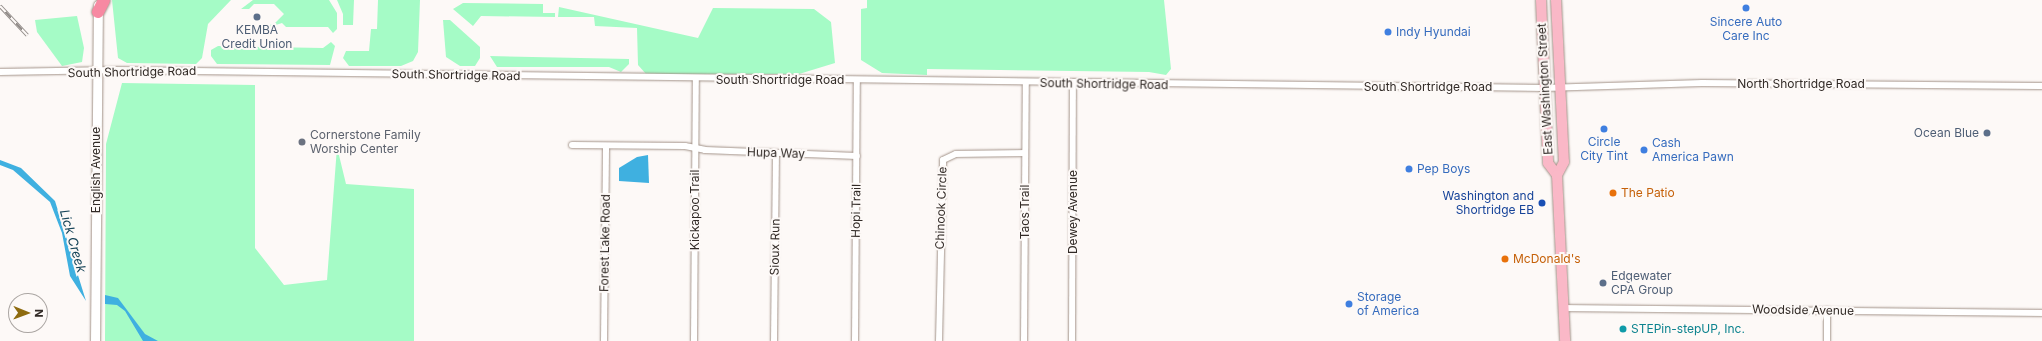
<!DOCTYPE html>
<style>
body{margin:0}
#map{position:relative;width:2042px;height:341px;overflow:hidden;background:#fdf9f7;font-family:Inter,sans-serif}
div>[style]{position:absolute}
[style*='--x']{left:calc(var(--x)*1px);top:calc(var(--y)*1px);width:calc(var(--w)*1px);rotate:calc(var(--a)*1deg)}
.green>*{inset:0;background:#a5fbc6}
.water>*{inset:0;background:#3fb0e0}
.roads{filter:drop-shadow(0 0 1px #a39389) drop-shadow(0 0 1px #a39389)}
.street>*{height:6px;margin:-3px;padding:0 3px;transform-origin:3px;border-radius:3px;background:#fff}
.secondary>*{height:9px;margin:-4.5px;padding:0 4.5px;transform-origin:4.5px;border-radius:4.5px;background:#fff}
.primary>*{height:10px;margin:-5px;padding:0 5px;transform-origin:5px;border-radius:5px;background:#fab8c7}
.highway>*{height:12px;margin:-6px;padding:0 6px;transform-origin:6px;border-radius:6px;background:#f789a2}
.rail>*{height:4px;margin-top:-2px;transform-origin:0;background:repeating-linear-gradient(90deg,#fdf9f7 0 8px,#928c89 0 16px);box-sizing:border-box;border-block:1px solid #928c89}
.dots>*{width:11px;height:11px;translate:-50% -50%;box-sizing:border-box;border:2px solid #fdf9f7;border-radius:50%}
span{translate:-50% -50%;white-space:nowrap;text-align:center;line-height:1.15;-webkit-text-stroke:4px #fdf9f7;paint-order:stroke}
.shop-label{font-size:12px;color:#366cbe}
.left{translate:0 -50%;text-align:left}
.service-label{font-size:12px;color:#4e5e75}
.right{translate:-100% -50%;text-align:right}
.street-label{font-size:12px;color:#312a26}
.worship-label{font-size:12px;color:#5b616d}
.food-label{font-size:12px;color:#c56008}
.transit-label{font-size:12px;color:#164399}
.culture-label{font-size:12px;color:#0d838f}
.water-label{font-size:13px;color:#174559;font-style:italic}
.north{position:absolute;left:8px;top:293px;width:40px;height:40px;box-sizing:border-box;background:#fdf9f7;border:1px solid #aba6a3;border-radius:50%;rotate:91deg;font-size:11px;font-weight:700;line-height:16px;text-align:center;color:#312a26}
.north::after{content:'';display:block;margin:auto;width:14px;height:18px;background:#8e6b0f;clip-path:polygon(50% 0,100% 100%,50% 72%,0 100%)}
</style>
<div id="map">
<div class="green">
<div style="clip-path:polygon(112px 0,231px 0,208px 24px,202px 58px,196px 64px,127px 63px,118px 58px)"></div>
<div style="clip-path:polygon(253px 0,329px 0,337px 13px,337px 29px,333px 33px,328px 27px,286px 27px,282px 23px,254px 32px,251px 29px,274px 24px,284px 14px,274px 4px,254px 4px,249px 9px,241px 9px)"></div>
<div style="clip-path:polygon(337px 0,354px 0,353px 25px,343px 25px,343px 14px)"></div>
<div style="clip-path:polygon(378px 0,420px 0,418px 52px,413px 61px,401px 66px,349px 66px,343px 58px,346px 51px,369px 51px,371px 29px,377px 29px)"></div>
<div style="clip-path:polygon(867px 0,1164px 0,1171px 69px,1166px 75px,1149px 72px,927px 69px,927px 75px,882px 73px,861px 60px,861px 9px,867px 8px)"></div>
<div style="clip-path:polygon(463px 3px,543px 4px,543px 13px,555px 13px,555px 17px,481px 16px,473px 26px,453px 9px)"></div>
<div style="clip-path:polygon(559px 7px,698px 38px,713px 8px,814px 9px,831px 22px,835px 63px,799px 74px,646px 74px,638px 65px,637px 28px,595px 26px,594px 17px,558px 17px)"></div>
<div style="clip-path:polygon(77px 16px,84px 48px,82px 62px,62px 66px,37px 32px,35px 20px)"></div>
<div style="clip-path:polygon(443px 20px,450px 20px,480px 47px,480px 58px,475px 66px,460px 66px,446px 57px)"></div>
<div style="clip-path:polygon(331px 42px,335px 46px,330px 65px,217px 64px,211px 56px,211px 50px,218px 46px,323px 48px)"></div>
<div style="clip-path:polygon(490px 56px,629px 59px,629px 64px,621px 72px,609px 67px,497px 67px)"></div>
<div style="clip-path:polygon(122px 83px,255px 85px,255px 248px,284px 285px,327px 280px,337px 147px,346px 184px,414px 189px,414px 341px,105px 341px,106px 144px)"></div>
</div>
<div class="water">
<div style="clip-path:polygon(648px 155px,649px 183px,619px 181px,619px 168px,637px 157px)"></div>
<div style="clip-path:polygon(0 160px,21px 168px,55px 201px,86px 301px,70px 276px,62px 233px,50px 202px,13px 170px,0 165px)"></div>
<div style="clip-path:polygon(105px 295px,118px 298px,145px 334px,158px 341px,143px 341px,125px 311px,117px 305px,105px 304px)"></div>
</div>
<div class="roads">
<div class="street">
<div style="--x:0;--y:72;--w:114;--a:-1"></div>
<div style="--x:114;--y:70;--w:1431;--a:0.72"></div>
<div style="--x:1545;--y:88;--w:157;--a:-1.8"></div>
<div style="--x:1702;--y:83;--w:340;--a:0.5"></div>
<div style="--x:572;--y:145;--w:113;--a:0.5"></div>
<div style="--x:685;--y:146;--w:20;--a:11"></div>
<div style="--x:705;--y:150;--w:152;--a:2.3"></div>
<div style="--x:1563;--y:308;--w:479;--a:0.6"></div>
<div style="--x:604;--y:341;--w:195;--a:-89.4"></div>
<div style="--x:694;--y:341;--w:262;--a:-89.6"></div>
<div style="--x:774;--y:341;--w:188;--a:-89.4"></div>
<div style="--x:855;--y:341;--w:260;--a:-89.6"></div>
<div style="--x:939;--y:341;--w:181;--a:-88.7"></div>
<div style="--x:943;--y:160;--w:14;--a:-25"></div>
<div style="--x:956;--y:154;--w:69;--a:-0.8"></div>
<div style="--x:1024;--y:341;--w:258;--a:-89.6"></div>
<div style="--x:1072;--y:341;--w:258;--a:-89.8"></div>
<div style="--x:1827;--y:341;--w:31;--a:-90"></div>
</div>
<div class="secondary">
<div style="--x:95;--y:341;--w:336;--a:-89.5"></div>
</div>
<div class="primary">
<div style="--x:1541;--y:0;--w:163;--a:87.5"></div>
<div style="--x:1548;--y:163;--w:15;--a:53"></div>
<div style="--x:1556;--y:0;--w:162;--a:87.2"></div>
<div style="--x:1564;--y:162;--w:15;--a:118"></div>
<div style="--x:1557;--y:175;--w:166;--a:87.2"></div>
</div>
<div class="highway">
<div style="--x:98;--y:12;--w:13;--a:-63"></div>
</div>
</div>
<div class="rail">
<div style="--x:0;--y:6;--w:40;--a:47"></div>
</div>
<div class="dots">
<div style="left:1746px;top:8px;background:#3f7fe0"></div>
<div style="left:257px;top:17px;background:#5c6f8a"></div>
<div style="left:1388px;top:32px;background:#3f7fe0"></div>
<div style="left:1604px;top:129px;background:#3f7fe0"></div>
<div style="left:1987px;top:133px;background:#5c6f8a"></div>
<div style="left:302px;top:142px;background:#6b7280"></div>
<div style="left:1644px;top:150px;background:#3f7fe0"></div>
<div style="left:1409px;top:169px;background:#3f7fe0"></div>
<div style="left:1613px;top:193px;background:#e8710a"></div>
<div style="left:1542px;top:203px;background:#1a4fb4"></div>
<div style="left:1505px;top:259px;background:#e8710a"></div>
<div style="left:1603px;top:283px;background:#5c6f8a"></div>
<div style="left:1349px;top:304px;background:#3f7fe0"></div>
<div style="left:1623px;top:329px;background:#0f9aa8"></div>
</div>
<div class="shop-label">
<span style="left:1746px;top:29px">Sincere Auto<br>Care Inc</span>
<span class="left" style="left:1396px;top:32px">Indy Hyundai</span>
<span style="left:1604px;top:149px">Circle<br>City Tint</span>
<span class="left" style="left:1652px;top:150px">Cash<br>America Pawn</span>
<span class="left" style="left:1417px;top:169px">Pep Boys</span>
<span class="left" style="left:1357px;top:304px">Storage<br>of America</span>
</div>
<div class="service-label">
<span style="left:257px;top:37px">KEMBA<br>Credit Union</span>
<span class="right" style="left:1979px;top:133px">Ocean Blue</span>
<span class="left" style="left:1611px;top:283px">Edgewater<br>CPA Group</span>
</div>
<div class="street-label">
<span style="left:132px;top:72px;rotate:-1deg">South Shortridge Road</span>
<span style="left:456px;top:75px;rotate:1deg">South Shortridge Road</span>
<span style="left:780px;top:80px">South Shortridge Road</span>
<span style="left:1104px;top:84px;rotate:1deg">South Shortridge Road</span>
<span style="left:1801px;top:84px">North Shortridge Road</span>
<span style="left:1428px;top:87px">South Shortridge Road</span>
<span style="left:1545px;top:89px;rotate:-93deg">East Washington Street</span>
<span style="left:776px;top:153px;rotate:2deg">Hupa Way</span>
<span style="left:96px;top:170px;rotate:-90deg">English Avenue</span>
<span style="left:941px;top:208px;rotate:-88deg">Chinook Circle</span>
<span style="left:695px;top:210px;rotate:-90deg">Kickapoo Trail</span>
<span style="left:856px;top:211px;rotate:-89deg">Hopi Trail</span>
<span style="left:1025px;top:212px;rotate:-90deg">Taos Trail</span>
<span style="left:1073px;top:212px;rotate:-90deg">Dewey Avenue</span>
<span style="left:605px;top:243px;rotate:-89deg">Forest Lake Road</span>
<span style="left:775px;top:247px;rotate:-89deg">Sioux Run</span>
<span style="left:1803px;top:310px;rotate:1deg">Woodside Avenue</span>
</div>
<div class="worship-label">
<span class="left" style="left:310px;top:142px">Cornerstone Family<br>Worship Center</span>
</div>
<div class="food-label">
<span class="left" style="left:1621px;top:193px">The Patio</span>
<span class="left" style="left:1513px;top:259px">McDonald's</span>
</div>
<div class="transit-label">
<span class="right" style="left:1534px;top:203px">Washington and<br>Shortridge EB</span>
</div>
<div class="culture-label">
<span class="left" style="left:1631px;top:329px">STEPin-stepUP, Inc.</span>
</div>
<div class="water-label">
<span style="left:73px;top:241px;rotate:74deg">Lick Creek</span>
</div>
<div class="north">N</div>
</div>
